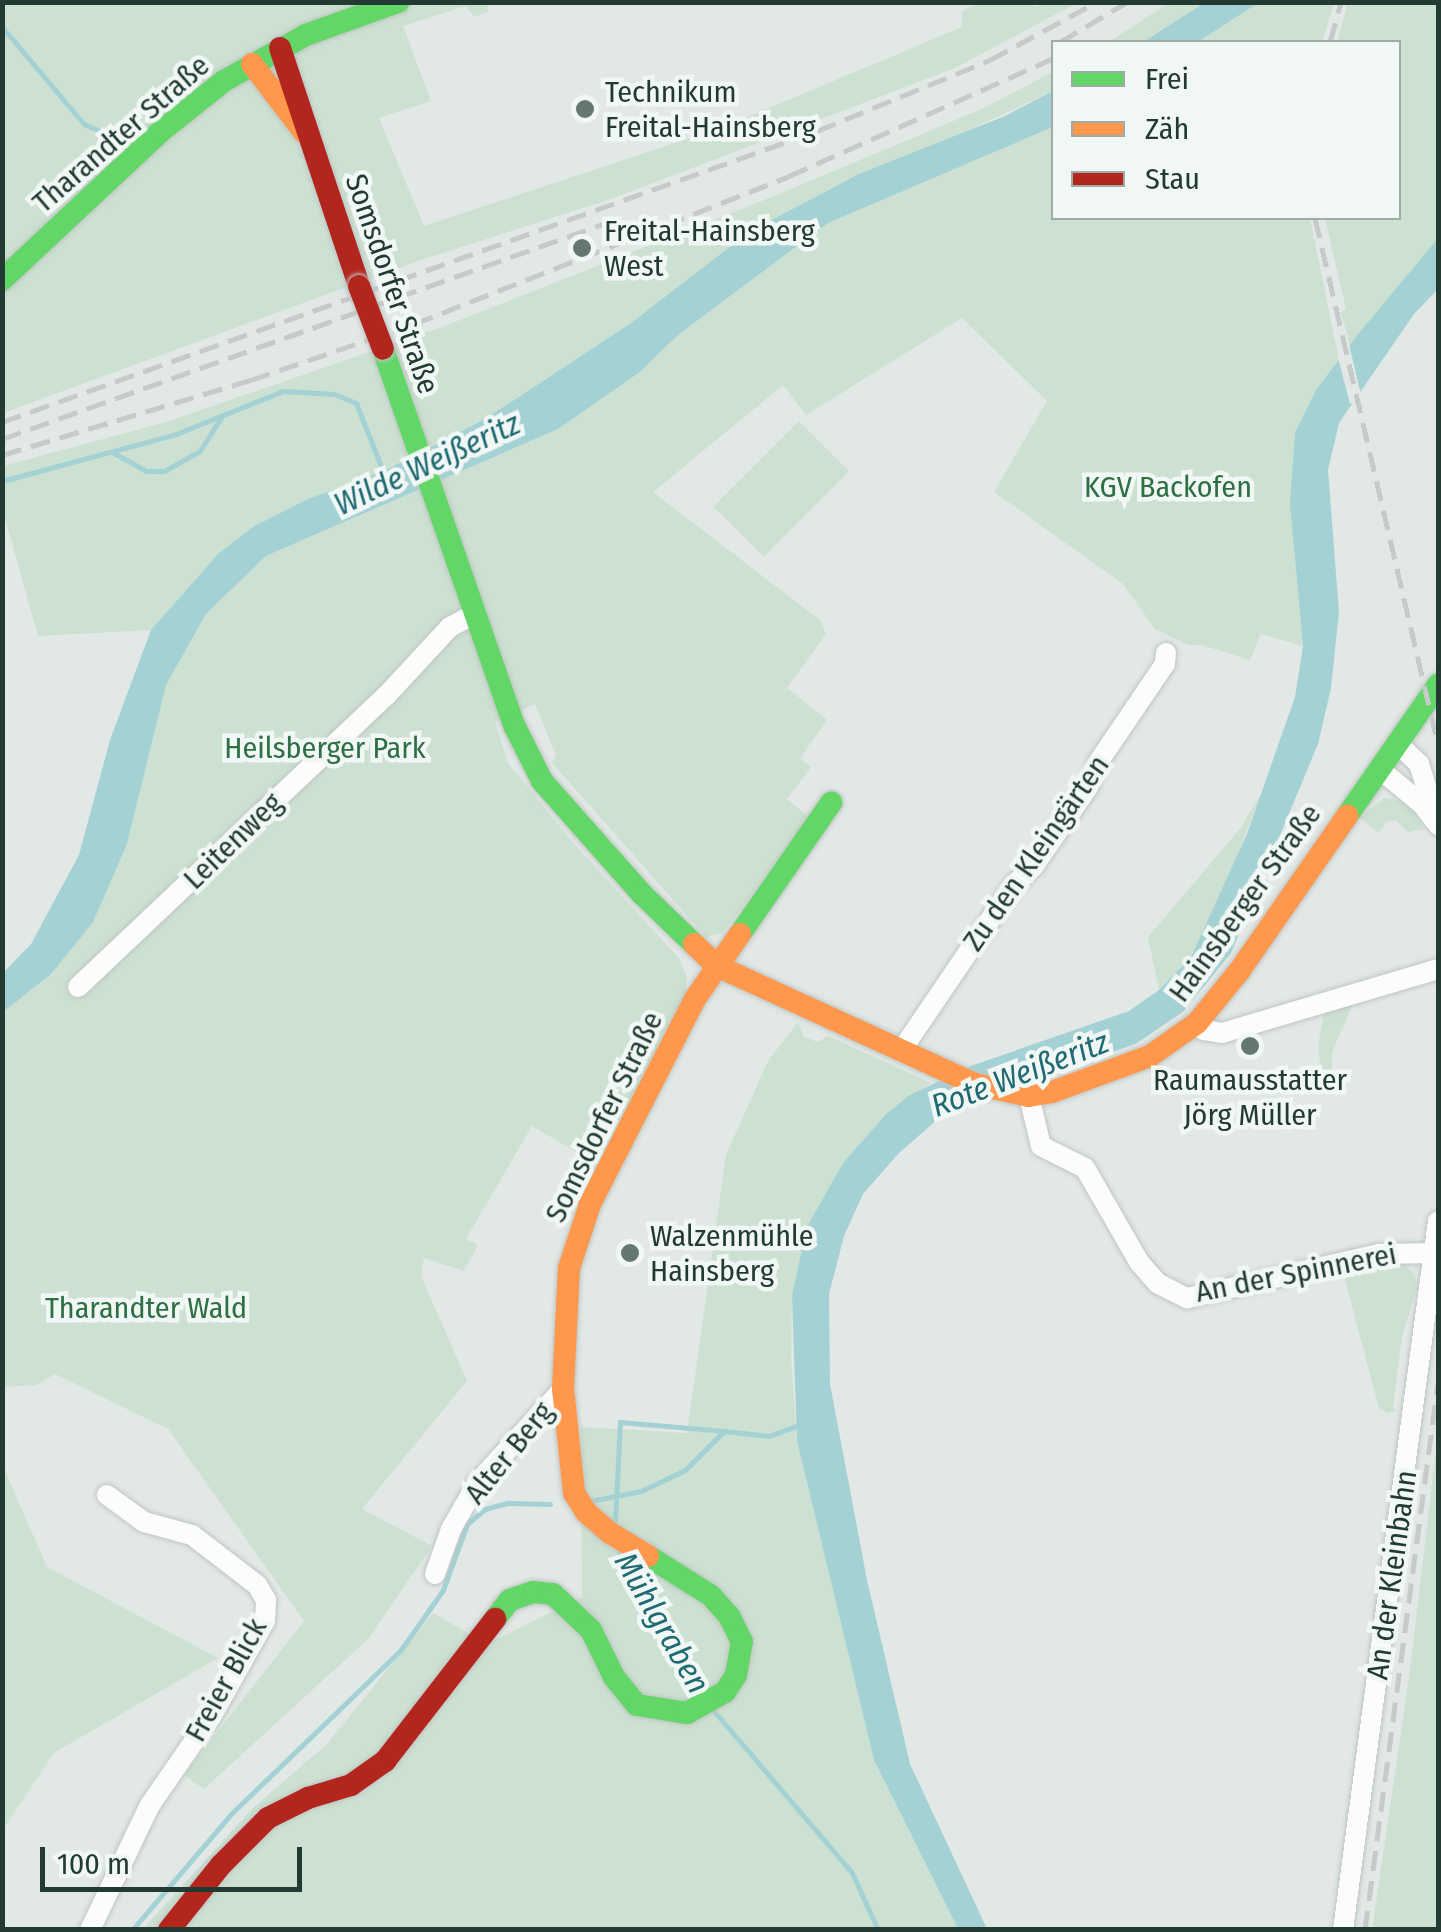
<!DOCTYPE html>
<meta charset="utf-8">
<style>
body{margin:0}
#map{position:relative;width:1441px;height:1932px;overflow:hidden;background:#e2e8e5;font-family:"Fira Sans Condensed",sans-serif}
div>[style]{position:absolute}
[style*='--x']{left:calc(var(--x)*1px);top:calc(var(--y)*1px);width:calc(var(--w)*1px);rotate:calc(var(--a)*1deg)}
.green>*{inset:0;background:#cce1d1;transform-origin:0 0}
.water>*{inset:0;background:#a4d1d4}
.pier>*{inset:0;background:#e2e8e5}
.stream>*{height:5px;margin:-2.5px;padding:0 2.5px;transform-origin:2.5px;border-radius:2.5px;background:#a4d1d4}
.roads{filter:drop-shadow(0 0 2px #bfc5c2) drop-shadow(0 0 2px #bfc5c2)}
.street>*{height:20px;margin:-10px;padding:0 10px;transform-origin:10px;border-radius:10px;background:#fbfcfb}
.fast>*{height:22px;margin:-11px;padding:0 11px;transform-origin:11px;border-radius:11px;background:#63d668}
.slow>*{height:22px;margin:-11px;padding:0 11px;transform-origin:11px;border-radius:11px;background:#ff974d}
.jam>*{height:22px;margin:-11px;padding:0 11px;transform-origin:11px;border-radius:11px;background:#b3261e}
.rail>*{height:5px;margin-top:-2.5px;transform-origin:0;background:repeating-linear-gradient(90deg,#c6cac9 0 20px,transparent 0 30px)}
.bridges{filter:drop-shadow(0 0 2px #bfc6c2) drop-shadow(0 0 2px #bfc6c2)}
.jam-bridge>*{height:22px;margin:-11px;padding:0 11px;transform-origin:11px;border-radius:11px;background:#b3261e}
.dots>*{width:28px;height:28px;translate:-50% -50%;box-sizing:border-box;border:5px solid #f1f7f4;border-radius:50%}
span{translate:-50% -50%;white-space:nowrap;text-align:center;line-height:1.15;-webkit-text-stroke:9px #f1f7f4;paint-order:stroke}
.poi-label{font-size:30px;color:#223a32}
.left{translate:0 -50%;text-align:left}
.street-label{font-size:30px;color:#223a32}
.park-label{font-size:30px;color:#2e6f43}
.water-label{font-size:32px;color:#1f6a73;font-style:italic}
.frame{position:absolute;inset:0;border:5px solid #223a32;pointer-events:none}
.legend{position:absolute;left:1051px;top:40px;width:350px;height:180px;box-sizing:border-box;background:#f1f7f4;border:2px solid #9eaba6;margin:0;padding:12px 18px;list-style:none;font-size:30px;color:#223a32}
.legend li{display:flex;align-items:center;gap:20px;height:50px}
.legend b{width:50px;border:2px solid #9eaba6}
.scale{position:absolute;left:40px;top:1847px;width:262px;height:45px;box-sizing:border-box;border:5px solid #223a32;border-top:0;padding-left:12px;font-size:30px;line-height:35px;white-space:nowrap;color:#223a32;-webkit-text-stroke:8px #f1f7f4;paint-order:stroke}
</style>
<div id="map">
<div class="green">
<div style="clip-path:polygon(2px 3px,487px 3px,488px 12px,474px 17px,466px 6px,403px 26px,431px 101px,379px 118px,424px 226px,726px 126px,962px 27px,962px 11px,980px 3px,1031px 3px,1037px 7px,1044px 3px,1077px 3px,955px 68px,608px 200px,418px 261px,3px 413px)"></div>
<div style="clip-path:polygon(1169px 3px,1204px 3px,1143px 42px,1109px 42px)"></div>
<div style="clip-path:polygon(1258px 3px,1334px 3px,1322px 42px,1198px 42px)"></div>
<div style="clip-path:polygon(1348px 3px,1438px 3px,1438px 238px,1350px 346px,1341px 312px,1346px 309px,1325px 218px,1398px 218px,1398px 42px,1337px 42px)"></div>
<div style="clip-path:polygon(1053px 72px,1053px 91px,749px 232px,631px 323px,485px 419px,386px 470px,308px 499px,218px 554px,151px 630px,38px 636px,3px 511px,3px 466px,166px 422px,442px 327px,774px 196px,982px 109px)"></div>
<div style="clip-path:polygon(1053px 127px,1054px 218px,1310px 218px,1339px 360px,1316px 390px,1296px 571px,1303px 646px,1261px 634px,1250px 660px,1202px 645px,1188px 645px,1155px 629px,1123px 584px,994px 492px,1047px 401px,962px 318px,806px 415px,783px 385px,653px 492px,821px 621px,826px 634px,787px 688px,827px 720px,800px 758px,811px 767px,787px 799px,809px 817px,723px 933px,706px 937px,552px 763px,556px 755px,535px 704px,495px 722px,508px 763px,574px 844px,679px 958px,687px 977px,685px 996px,600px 1166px,532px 1126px,466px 1239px,478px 1245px,464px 1271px,424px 1258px,421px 1276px,467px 1381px,362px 1509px,432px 1546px,368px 1639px,204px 1789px,184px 1775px,304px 1621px,168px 1429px,55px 1374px,36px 1385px,3px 1387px,2px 1012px,51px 974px,127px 844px,166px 685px,206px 614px,266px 556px,558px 429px,640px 372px,678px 335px,828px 223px)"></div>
<div style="left:799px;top:421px;width:71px;height:121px;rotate:45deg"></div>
<div style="clip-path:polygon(1262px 792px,1227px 882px,1191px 957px,1159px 990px,1148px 937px,1240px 829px)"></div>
<div style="clip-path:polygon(1384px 798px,1399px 800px,1415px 812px,1423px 829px,1408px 832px,1395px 820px,1386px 822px,1379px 833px,1360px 818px)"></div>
<div style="clip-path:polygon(1354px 1002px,1332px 1052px,1332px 1085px,1323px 1088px,1318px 1046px,1324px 1012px)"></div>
<div style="clip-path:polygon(798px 1022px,804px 1037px,818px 1042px,828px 1036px,931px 1083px,886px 1114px,843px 1163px,808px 1227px,792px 1296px,791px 1355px,797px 1441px,874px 1760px,958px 1929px,142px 1930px,252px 1809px,327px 1744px,433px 1613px,487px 1644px,582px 1597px,581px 1427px,687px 1433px,726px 1155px,768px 1061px)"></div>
<div style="clip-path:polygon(1391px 1264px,1403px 1264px,1413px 1272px,1418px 1285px,1402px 1336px,1393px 1407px,1396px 1411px,1387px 1413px,1379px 1408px,1344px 1276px)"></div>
<div style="clip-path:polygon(1438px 1433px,1438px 1929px,1372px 1929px,1409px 1678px)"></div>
<div style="clip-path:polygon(2px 1464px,47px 1567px,218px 1658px,55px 1752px,3px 1829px)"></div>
</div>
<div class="water">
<div style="clip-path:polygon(1204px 3px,1258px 3px,1198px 42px,1143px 42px)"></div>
<div style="clip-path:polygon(1053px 91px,1053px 127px,828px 223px,678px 335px,640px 372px,558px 429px,266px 556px,206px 614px,166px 685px,127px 844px,93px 922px,51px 974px,3px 1012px,3px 973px,31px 944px,79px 855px,110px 740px,151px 630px,218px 554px,253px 527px,308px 499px,386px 470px,485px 419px,631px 323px,749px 232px,859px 174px,1005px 116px)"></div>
<div style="clip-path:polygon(1438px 238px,1438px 289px,1414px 314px,1339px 423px,1328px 470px,1339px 612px,1331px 688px,1318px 744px,1231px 953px,1184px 1011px,1137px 1043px,939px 1118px,898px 1154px,863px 1194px,844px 1236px,829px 1294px,830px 1384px,867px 1580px,910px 1764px,987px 1929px,958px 1929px,874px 1760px,797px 1441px,792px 1296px,807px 1227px,843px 1163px,886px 1114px,910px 1095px,971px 1066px,1129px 1011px,1159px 990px,1191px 957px,1247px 834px,1295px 697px,1303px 646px,1290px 504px,1295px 433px,1316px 390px,1359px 333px)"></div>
</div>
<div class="pier">
<div style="clip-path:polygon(1348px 340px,1362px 399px,1350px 404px,1337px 354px)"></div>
</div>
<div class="stream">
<div style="--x:2;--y:27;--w:127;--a:49.8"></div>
<div style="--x:84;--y:124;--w:34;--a:24"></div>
<div style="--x:112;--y:452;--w:39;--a:29"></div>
<div style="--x:146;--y:471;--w:18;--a:0"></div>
<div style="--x:164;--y:471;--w:41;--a:-29.1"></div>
<div style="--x:200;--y:451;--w:40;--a:-58"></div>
<div style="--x:2;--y:481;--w:180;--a:-15.1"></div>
<div style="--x:176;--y:434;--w:115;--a:-21.9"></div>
<div style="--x:283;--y:391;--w:51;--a:3.4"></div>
<div style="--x:334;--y:394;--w:24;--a:22"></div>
<div style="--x:356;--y:403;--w:76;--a:68.5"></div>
<div style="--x:590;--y:1501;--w:52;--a:-11.1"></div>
<div style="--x:641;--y:1491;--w:49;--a:-25.5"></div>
<div style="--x:685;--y:1470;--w:55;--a:-45"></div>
<div style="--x:724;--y:1431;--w:45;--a:6.3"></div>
<div style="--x:769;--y:1436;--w:33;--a:-20"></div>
<div style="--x:615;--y:1521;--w:99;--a:-87.1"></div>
<div style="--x:620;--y:1422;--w:104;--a:4.9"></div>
<div style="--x:619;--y:1551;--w:144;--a:62.4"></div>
<div style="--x:686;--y:1679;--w:20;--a:49"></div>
<div style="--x:713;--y:1710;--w:214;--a:49.5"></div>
<div style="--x:852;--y:1873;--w:63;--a:65.5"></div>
<div style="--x:132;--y:1930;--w:153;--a:-49.5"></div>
<div style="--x:231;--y:1814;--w:235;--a:-44"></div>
<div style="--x:400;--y:1651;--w:75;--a:-54.8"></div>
<div style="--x:443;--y:1590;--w:70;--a:-70"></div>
<div style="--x:467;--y:1524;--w:23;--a:-40"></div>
<div style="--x:485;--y:1509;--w:24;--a:-15"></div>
<div style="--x:508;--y:1503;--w:42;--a:1.4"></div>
</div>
<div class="roads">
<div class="street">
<div style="--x:1400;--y:746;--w:26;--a:43"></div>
<div style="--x:1419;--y:764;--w:64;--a:72.7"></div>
<div style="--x:1382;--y:771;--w:53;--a:39.7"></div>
<div style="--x:1423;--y:805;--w:19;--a:54"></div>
<div style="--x:78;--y:987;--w:424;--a:-43.4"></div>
<div style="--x:386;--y:696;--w:94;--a:-47.2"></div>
<div style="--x:450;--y:627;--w:27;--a:-28"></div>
<div style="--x:1197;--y:1023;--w:10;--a:45"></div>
<div style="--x:1204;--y:1030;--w:18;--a:9"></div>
<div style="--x:1222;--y:1033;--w:225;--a:-16.5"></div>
<div style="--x:901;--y:1051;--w:199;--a:-55.8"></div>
<div style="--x:1013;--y:886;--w:28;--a:-44"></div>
<div style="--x:1033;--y:867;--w:97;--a:-55.5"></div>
<div style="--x:1088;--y:787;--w:28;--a:-67"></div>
<div style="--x:1099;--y:761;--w:117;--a:-55.8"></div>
<div style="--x:1165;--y:664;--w:11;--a:-85"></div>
<div style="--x:1029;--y:1096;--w:51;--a:76.5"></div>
<div style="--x:1041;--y:1146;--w:49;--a:26.6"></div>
<div style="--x:1085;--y:1168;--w:108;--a:60.1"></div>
<div style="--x:1139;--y:1262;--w:28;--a:49"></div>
<div style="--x:1157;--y:1283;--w:34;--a:27"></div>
<div style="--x:1187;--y:1298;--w:197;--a:-12.9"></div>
<div style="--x:1379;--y:1254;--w:55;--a:-1"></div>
<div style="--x:435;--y:1574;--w:48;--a:-70.4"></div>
<div style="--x:451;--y:1529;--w:54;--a:-60.1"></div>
<div style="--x:478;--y:1482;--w:126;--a:-47.6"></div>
<div style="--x:90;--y:1930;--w:139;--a:-64.4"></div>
<div style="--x:150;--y:1805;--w:109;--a:-55.4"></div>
<div style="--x:212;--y:1715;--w:108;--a:-60.6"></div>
<div style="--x:265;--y:1621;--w:21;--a:-87"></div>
<div style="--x:266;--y:1600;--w:17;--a:-121"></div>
<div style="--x:257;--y:1585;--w:82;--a:-142.4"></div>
<div style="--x:192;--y:1535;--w:50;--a:-164.8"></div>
<div style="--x:144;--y:1522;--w:46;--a:-143.9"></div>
<div style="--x:1343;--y:1930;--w:715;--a:-82.37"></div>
</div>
<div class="fast">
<div style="--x:2;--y:280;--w:216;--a:-43.1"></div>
<div style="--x:160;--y:132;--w:82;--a:-38.6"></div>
<div style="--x:224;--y:81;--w:94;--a:-29.3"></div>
<div style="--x:306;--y:35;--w:98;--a:-19.7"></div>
<div style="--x:383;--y:349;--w:400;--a:70.8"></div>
<div style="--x:515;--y:727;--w:60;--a:63.4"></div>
<div style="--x:542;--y:781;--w:151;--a:48.5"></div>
<div style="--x:642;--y:894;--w:72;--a:43.9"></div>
<div style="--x:1347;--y:816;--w:160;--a:-55.2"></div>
<div style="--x:740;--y:934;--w:160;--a:-55.2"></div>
<div style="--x:495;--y:1619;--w:24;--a:-52"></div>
<div style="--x:510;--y:1600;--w:24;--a:-19"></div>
<div style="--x:533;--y:1592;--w:20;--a:6"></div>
<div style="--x:553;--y:1594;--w:52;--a:43.5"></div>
<div style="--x:591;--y:1630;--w:52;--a:63.9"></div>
<div style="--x:614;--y:1677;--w:36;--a:51"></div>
<div style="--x:637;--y:1705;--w:51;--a:9.1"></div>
<div style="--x:687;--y:1713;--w:43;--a:-28.9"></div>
<div style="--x:725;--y:1692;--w:20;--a:-57"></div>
<div style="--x:736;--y:1675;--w:34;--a:-80"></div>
<div style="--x:742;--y:1642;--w:28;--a:-116"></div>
<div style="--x:730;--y:1617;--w:30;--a:-132"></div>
<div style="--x:710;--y:1595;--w:73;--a:-147.8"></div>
</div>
<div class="slow">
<div style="--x:252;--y:64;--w:86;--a:52.6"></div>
<div style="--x:694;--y:944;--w:32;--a:44"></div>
<div style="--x:717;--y:966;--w:284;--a:24.6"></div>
<div style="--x:975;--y:1084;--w:55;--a:12.5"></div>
<div style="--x:1029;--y:1096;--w:23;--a:-10"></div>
<div style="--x:1052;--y:1092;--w:104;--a:-20.2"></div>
<div style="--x:1150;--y:1056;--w:57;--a:-35.1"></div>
<div style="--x:1197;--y:1023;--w:68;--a:-50.9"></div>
<div style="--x:1240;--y:970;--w:188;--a:-55.2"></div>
<div style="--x:648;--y:1556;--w:44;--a:-148.8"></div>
<div style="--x:610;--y:1533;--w:32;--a:-139"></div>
<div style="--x:586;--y:1512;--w:22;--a:-122"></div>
<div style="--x:574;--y:1493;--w:105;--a:-96"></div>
<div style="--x:563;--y:1389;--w:121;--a:-87.2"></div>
<div style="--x:569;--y:1268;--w:67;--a:-71.8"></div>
<div style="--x:590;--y:1204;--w:230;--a:-62.9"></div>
<div style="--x:695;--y:999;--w:79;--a:-55.3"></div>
</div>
<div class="jam">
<div style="--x:280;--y:48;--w:251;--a:71.6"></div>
<div style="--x:169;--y:1930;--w:83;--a:-51.3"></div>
<div style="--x:221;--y:1865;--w:66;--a:-45"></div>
<div style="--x:268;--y:1818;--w:45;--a:-26.6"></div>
<div style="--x:308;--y:1798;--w:45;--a:-16.8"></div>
<div style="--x:351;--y:1785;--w:42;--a:-35.2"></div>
<div style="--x:385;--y:1761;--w:180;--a:-52.2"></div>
</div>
</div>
<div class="rail">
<div style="--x:1060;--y:42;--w:78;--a:-30.8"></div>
<div style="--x:1330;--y:42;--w:41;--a:-74.6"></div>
<div style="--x:1315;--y:218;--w:540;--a:76.84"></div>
<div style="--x:2;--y:422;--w:865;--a:-19.65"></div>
<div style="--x:817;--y:131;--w:187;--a:-22.3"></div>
<div style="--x:990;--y:60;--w:122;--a:-28.5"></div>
<div style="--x:2;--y:439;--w:638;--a:-19.68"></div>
<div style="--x:2;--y:455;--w:260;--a:-16.8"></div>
<div style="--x:251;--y:380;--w:172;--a:-19"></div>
<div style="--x:414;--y:324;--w:403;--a:-21.5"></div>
<div style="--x:789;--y:176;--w:290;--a:-24"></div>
<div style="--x:1365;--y:1930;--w:552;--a:-82.4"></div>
</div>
<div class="bridges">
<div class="jam-bridge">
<div style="--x:359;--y:286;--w:67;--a:69.1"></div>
</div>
</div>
<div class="dots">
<div style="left:585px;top:109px;background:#657771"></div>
<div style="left:582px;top:248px;background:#657771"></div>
<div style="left:1250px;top:1046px;background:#657771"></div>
<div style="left:630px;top:1253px;background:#657771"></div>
</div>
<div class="poi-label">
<span class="left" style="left:605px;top:109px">Technikum<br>Freital-Hainsberg</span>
<span class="left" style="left:604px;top:248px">Freital-Hainsberg<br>West</span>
<span style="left:1250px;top:1097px">Raumausstatter<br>Jörg Müller</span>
<span class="left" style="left:650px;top:1253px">Walzenmühle<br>Hainsberg</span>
</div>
<div class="street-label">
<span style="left:121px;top:134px;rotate:-41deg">Tharandter Straße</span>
<span style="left:392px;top:284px;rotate:71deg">Somsdorfer Straße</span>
<span style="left:233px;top:841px;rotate:-44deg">Leitenweg</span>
<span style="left:1036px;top:853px;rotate:-55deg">Zu den Kleingärten</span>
<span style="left:1245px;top:903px;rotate:-54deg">Hainsberger Straße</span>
<span style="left:604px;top:1117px;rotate:-64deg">Somsdorfer Straße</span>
<span style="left:1296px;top:1273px;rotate:-11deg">An der Spinnerei</span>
<span style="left:509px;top:1453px;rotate:-51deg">Alter Berg</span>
<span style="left:1392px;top:1575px;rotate:-82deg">An der Kleinbahn</span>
<span style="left:226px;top:1680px;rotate:-61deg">Freier Blick</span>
</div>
<div class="park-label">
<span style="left:1168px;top:487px">KGV Backofen</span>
<span style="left:325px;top:748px">Heilsberger Park</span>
<span style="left:146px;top:1308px">Tharandter Wald</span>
</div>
<div class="water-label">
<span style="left:427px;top:464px;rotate:-25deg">Wilde Weißeritz</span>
<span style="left:1020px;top:1074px;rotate:-21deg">Rote Weißeritz</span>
<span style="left:662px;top:1623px;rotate:60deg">Mühlgraben</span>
</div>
<div class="frame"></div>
<ul class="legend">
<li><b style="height:12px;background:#63d668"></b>Frei</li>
<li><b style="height:12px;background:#ff974d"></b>Zäh</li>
<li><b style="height:12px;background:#b3261e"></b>Stau</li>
</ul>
<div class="scale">100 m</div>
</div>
